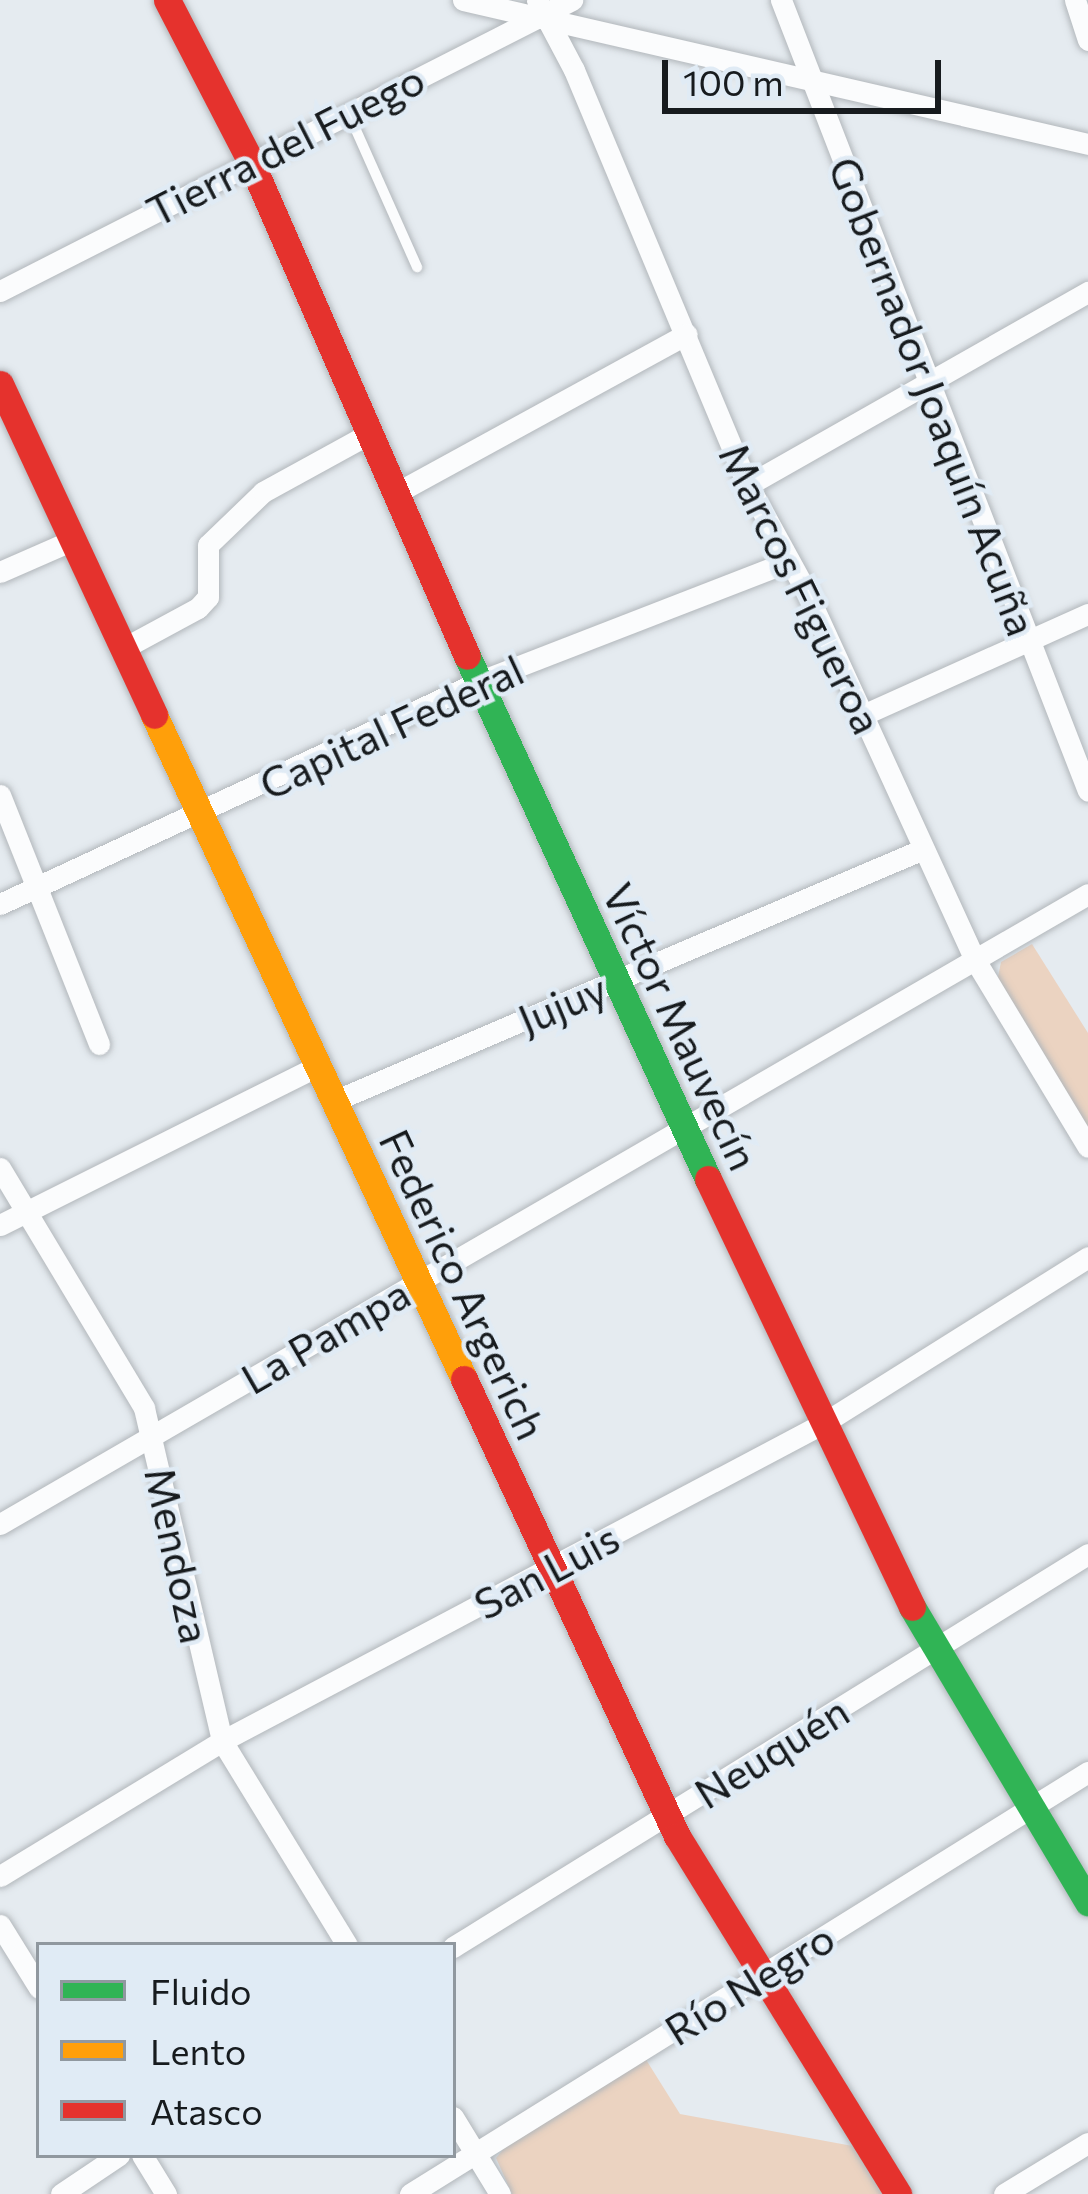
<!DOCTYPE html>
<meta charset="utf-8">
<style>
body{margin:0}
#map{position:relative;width:1088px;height:2194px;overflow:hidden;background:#e5ebf0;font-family:Commissioner,sans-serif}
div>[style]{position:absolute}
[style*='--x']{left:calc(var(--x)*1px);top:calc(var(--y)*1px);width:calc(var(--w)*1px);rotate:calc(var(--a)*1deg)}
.green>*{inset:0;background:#ebd3c1}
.roads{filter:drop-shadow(0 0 3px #b2b7bb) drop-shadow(0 0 3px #b2b7bb)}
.lane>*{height:10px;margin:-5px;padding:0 5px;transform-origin:5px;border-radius:5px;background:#fbfcfd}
.street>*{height:21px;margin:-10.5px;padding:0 10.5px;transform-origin:10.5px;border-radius:10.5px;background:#fbfcfd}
.fast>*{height:27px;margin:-13.5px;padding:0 13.5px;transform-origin:13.5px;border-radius:13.5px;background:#30b455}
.slow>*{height:27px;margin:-13.5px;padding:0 13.5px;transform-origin:13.5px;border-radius:13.5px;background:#ff9f0a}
.jam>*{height:27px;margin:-13.5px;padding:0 13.5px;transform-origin:13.5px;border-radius:13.5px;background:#e5322d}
span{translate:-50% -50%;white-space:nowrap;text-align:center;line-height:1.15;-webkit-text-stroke:9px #e0ebf5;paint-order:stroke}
.street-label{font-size:42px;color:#171b1e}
.legend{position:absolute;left:36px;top:1942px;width:420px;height:216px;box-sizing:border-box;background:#e0ebf5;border:3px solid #90989f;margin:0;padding:15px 21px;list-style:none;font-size:36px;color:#171b1e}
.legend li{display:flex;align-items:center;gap:24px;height:60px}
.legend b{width:60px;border:3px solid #90989f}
.scale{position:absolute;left:662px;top:60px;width:279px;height:54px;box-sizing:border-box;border:6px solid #171b1e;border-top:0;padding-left:15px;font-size:36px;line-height:42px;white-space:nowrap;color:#171b1e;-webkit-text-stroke:9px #e0ebf5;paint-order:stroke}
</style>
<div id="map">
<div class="green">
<div style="clip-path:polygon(1032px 944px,1088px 1033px,1088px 1131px,997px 982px,1001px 962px)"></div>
<div style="clip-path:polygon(645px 2058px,680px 2114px,858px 2147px,887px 2194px,512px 2194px,496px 2158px,506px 2146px)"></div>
</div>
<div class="roads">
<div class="lane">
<div style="--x:348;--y:112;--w:170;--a:66"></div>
</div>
<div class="street">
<div style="--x:463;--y:0;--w:641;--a:12.97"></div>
<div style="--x:537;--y:0;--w:79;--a:62.1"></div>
<div style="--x:574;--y:70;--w:450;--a:67.3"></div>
<div style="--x:748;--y:485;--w:121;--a:61.3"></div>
<div style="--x:806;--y:591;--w:406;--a:65.4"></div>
<div style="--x:975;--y:960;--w:218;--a:58.9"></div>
<div style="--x:781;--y:0;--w:848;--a:68.79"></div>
<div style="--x:1075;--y:0;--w:42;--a:72"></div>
<div style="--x:0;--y:291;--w:642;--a:-26.96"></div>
<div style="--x:748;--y:485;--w:391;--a:-29.6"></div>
<div style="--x:398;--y:492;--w:329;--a:-28.7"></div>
<div style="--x:0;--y:572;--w:80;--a:-23.7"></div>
<div style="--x:124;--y:648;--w:84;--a:-28.4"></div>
<div style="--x:198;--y:608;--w:15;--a:-48"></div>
<div style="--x:208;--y:597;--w:52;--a:-90"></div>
<div style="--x:208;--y:545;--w:76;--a:-43.9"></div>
<div style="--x:263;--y:492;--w:124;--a:-28.8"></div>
<div style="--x:865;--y:714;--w:244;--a:-24.2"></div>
<div style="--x:0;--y:795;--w:268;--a:68.3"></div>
<div style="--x:0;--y:904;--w:527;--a:-24.91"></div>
<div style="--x:478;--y:682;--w:332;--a:-21.2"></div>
<div style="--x:334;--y:1101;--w:641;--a:-23.16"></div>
<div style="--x:0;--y:1168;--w:280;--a:59"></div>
<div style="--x:144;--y:1408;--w:342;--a:76.8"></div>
<div style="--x:222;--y:1741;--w:239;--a:58.5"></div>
<div style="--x:0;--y:1225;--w:355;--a:-26.6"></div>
<div style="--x:0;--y:1524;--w:1257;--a:-30.07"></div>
<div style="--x:0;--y:1876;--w:260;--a:-31.3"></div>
<div style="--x:222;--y:1741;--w:679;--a:-27.85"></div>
<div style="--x:822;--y:1424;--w:314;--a:-32.1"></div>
<div style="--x:0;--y:1925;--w:74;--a:58.2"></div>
<div style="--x:453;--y:1947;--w:747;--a:-31.75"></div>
<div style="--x:453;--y:2117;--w:90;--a:58.6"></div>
<div style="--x:142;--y:2155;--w:46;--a:58.4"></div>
<div style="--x:61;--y:2194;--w:70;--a:-33.9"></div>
<div style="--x:410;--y:2194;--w:799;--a:-31.9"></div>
<div style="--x:1004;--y:2194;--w:98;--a:-31.3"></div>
</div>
<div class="fast">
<div style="--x:467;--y:656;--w:576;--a:65.26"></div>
<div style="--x:912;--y:1607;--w:344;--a:59.2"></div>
</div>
<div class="slow">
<div style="--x:154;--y:715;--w:733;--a:64.97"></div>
</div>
<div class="jam">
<div style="--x:167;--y:0;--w:180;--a:62.6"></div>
<div style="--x:250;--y:160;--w:541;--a:66.37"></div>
<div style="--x:0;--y:384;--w:365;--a:65"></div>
<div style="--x:708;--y:1179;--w:474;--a:64.5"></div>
<div style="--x:464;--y:1379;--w:504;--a:65.01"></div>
<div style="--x:677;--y:1836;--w:421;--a:58.3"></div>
</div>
</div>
<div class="street-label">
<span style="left:285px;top:144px;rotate:-27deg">Tierra del Fuego</span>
<span style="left:934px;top:396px;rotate:69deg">Gobernador Joaquín Acuña</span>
<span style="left:802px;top:588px;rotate:64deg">Marcos Figueroa</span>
<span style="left:391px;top:726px;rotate:-25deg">Capital Federal</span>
<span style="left:562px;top:1003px;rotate:-23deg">Jujuy</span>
<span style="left:682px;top:1026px;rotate:65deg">Víctor Mauvecín</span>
<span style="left:464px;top:1284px;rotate:65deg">Federico Argerich</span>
<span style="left:325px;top:1335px;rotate:-30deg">La Pampa</span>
<span style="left:179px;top:1555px;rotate:78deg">Mendoza</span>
<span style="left:546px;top:1570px;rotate:-28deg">San Luis</span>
<span style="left:771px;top:1751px;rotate:-32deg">Neuquén</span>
<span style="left:749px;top:1983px;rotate:-32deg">Río Negro</span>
</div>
<ul class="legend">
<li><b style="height:15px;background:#30b455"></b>Fluido</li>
<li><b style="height:15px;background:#ff9f0a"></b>Lento</li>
<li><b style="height:15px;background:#e5322d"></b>Atasco</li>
</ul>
<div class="scale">100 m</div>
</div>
